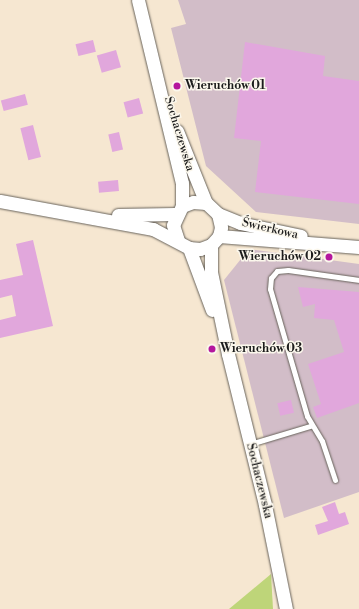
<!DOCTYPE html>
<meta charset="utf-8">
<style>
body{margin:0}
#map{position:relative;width:359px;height:609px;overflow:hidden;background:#f6e7d1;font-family:"Libre Bodoni",serif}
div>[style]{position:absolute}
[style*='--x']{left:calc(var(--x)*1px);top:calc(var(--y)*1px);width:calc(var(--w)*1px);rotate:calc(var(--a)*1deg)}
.industrial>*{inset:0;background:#d2bdc8}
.green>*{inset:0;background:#bed579}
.building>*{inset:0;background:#e1a7dc;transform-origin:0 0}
.roads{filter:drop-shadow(0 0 1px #68635b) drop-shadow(0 0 1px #68635b)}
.service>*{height:5px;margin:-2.5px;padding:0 2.5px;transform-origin:2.5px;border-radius:2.5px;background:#fff}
.tertiary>*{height:13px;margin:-6.5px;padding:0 6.5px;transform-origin:6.5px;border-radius:6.5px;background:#fff}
.dots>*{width:11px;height:11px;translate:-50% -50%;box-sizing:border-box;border:2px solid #fbf7ec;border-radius:50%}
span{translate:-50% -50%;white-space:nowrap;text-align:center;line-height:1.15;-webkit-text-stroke:3px #fbf7ec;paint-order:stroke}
.poi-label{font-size:12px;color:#1c1c1c;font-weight:700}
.left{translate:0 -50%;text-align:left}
.right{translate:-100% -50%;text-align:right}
.street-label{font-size:12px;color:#1c1c1c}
</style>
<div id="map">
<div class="industrial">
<div style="clip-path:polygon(178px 0,359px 0,359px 224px,256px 212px,206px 166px,171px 28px,186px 24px)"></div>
<div style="clip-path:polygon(249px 249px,359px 264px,359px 492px,284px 518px,224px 280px)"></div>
</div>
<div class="green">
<div style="clip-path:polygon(271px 574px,273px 609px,229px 609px)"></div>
</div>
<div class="building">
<div style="left:93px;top:40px;width:12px;height:18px;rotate:76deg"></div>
<div style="clip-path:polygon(245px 42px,325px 56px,323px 76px,359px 81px,359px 204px,255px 192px,261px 141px,234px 138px)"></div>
<div style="left:116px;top:50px;width:18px;height:20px;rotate:74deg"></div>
<div style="left:25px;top:94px;width:11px;height:25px;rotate:75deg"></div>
<div style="left:139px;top:98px;width:16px;height:16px;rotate:75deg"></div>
<div style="left:33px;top:125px;width:33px;height:13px;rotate:76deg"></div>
<div style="left:119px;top:132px;width:18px;height:11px;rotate:77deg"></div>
<div style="left:118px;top:180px;width:11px;height:20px;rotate:85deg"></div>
<div style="clip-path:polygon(33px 240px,53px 326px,0 338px,0 320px,16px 316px,12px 295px,0 298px,0 280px,23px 275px,16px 244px)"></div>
<div style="clip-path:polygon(298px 287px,359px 292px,359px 403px,317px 418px,313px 407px,321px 404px,308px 364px,344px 352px,334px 320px,314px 318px,315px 304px,303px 307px)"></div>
<div style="left:291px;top:400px;width:13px;height:14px;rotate:77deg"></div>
<div style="clip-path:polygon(335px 502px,339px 514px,345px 512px,349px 524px,318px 535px,315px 525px,328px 521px,322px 507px)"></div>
</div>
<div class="roads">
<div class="service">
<div style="--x:250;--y:444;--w:63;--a:-16.7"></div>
<div style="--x:335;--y:480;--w:41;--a:-108.4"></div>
<div style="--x:322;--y:441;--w:29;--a:-121"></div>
<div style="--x:307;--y:416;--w:132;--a:-106.2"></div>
<div style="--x:270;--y:289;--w:11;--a:-85"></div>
<div style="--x:271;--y:278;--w:9;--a:-49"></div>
<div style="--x:277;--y:271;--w:11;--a:-5"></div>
<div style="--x:288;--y:270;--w:72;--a:8"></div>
</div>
<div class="tertiary">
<div style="--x:138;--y:0;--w:188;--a:76.5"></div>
<div style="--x:182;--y:183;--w:23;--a:90"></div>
<div style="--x:177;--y:131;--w:78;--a:68.1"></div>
<div style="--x:0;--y:201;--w:156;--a:10.4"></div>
<div style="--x:153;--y:229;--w:41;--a:27.8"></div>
<div style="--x:189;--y:248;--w:11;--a:5"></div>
<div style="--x:200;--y:249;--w:12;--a:-20"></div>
<div style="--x:211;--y:245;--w:12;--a:-48"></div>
<div style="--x:219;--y:236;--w:9;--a:-77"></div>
<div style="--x:221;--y:227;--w:13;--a:-103"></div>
<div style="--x:218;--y:214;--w:16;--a:-137"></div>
<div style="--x:206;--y:203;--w:13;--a:-176"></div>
<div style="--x:193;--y:202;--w:12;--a:160"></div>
<div style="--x:182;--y:206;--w:21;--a:115"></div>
<div style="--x:173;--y:225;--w:16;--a:72"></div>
<div style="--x:218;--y:214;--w:24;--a:22"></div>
<div style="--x:240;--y:223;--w:62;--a:12"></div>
<div style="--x:118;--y:215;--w:57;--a:-1"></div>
<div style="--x:219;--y:236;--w:140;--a:4.5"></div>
<div style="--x:211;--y:245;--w:27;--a:90"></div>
<div style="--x:211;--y:272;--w:84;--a:78.3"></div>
<div style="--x:228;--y:354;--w:155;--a:76.2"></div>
<div style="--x:265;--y:505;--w:106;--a:78.6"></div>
<div style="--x:189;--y:248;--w:66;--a:69.6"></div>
</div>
</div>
<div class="dots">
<div style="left:177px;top:86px;background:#b5179e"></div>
<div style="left:329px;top:257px;background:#b5179e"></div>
<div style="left:212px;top:349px;background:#b5179e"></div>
</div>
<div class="poi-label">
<span class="left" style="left:185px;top:86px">Wieruchów 01</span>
<span class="right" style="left:321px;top:257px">Wieruchów 02</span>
<span class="left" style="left:220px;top:349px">Wieruchów 03</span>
</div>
<div class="street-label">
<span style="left:179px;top:134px;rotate:73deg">Sochaczewska</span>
<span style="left:270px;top:229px;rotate:13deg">Świerkowa</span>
<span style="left:259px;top:481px;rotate:76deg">Sochaczewska</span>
</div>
</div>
